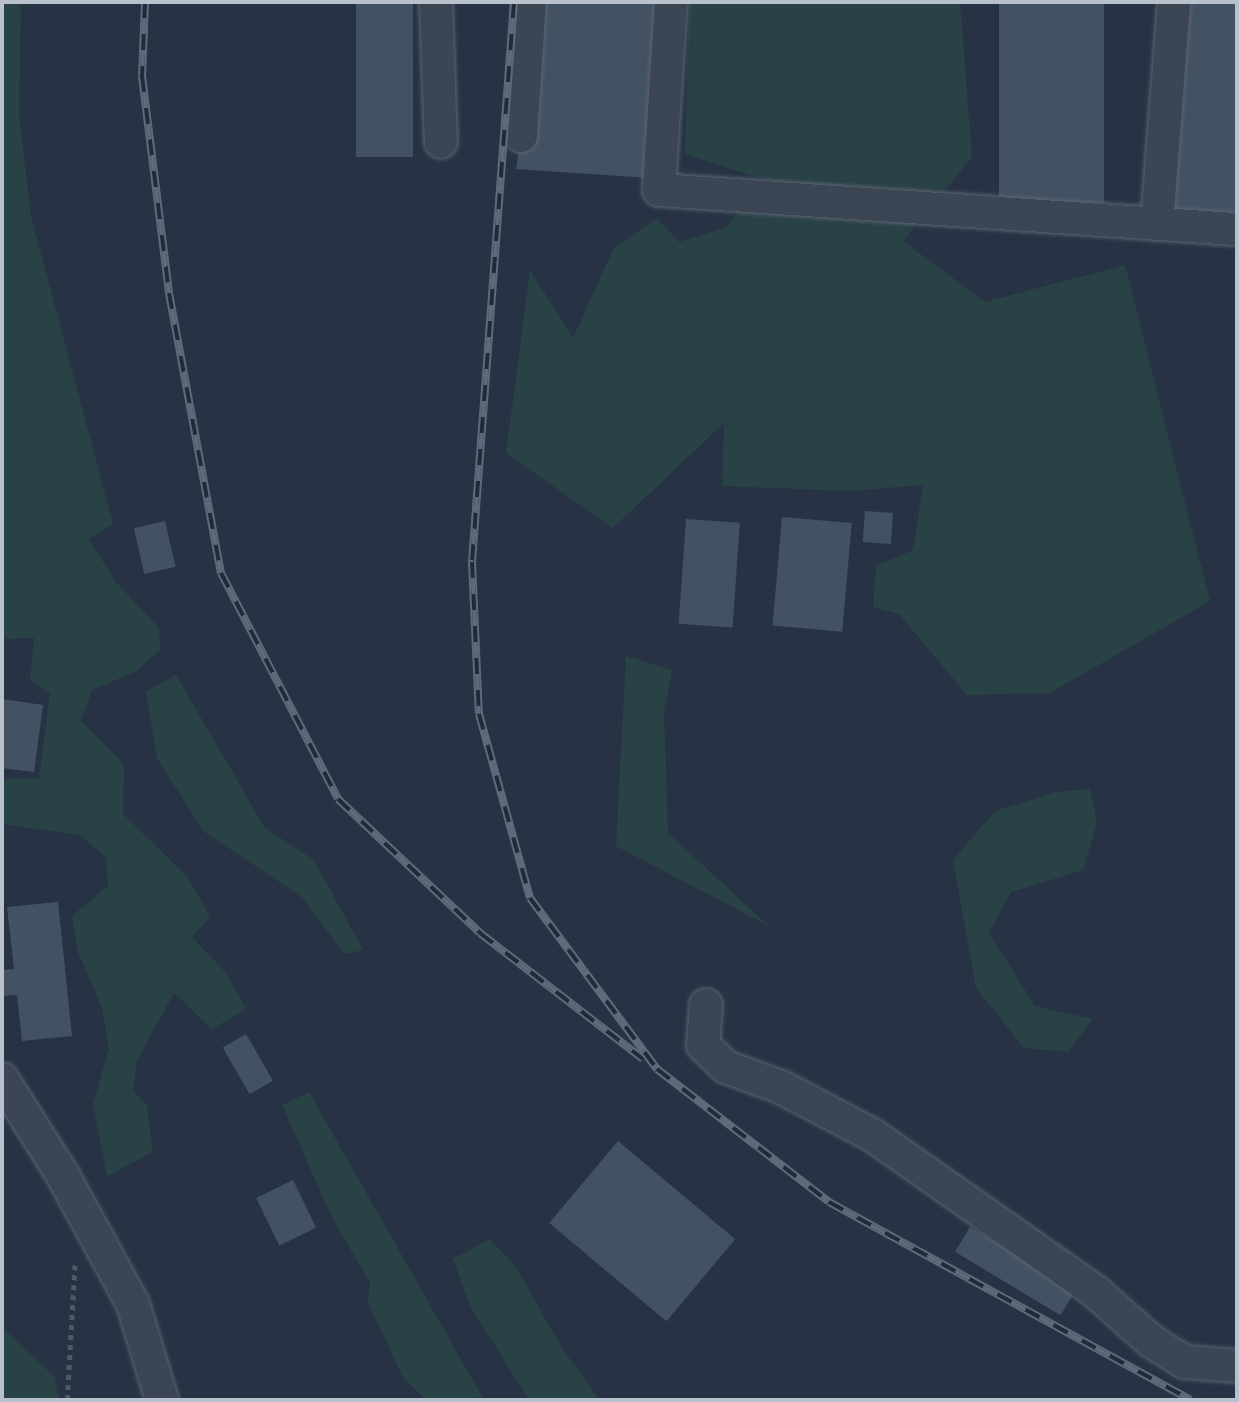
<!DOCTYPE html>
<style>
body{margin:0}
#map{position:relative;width:1239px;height:1402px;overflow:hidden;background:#273344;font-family:Commissioner,sans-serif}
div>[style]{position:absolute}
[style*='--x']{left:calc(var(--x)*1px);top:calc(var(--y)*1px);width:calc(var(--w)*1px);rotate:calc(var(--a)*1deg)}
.green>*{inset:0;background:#294245}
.building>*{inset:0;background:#435263;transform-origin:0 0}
.path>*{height:4.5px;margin-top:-2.25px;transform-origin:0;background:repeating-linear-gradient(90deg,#475e61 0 5px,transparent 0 10px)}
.roads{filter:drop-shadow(0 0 2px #5a6371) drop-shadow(0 0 2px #5a6371)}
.minor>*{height:32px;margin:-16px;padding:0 16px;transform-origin:16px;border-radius:16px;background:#3b4553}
.rail>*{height:8px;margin-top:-4px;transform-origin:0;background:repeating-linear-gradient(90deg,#202a39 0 16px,#5e6a7a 0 32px);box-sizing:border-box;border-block:2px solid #5e6a7a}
span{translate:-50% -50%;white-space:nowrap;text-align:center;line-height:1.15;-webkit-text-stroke:5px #202a39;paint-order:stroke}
.frame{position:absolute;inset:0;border:4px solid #b9c1cd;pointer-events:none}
</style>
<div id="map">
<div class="green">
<div style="clip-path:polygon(2px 2px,21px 2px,19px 116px,31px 216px,113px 524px,89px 539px,115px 581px,159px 628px,160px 650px,135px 672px,92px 690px,81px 720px,124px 765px,123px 814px,187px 876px,210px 917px,192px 937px,227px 974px,246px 1009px,212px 1029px,174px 993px,137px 1060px,133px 1090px,147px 1106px,153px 1152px,107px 1176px,93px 1105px,109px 1048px,102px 1008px,78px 952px,72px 916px,108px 886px,106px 858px,80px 835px,2px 824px,2px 779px,39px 778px,50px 694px,30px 680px,34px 638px,2px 639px)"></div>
<div style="clip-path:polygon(689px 2px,960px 2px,972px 157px,903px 241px,985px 302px,1125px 265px,1210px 601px,1050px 693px,967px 695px,899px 614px,873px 607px,876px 566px,913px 550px,923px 485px,849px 491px,722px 486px,724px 423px,613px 528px,506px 453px,530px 270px,573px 338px,614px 248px,657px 218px,679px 242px,727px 227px,762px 179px,685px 154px)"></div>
<div style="clip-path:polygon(626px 656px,672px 670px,664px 712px,668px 833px,769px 926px,616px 846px)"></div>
<div style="clip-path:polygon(176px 675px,265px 828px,314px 860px,363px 950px,344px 954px,302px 897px,203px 831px,157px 758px,146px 691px)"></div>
<div style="clip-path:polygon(1090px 789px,1097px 823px,1083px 870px,1011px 892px,989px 933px,1035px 1006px,1093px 1019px,1068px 1052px,1024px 1048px,976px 988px,953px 860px,995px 811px,1056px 792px)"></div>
<div style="clip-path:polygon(309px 1092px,484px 1400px,426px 1400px,403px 1378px,368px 1302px,370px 1282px,333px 1220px,282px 1105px)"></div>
<div style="clip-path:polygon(490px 1239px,516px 1267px,563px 1350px,600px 1400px,529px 1400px,470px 1306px,453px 1259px)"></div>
<div style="clip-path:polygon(2px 1327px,55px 1377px,59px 1400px,2px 1400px)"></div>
</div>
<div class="building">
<div style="left:356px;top:2px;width:57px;height:155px"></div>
<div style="clip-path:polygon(541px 2px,662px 2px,650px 178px,516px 169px)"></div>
<div style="left:999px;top:2px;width:105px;height:201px"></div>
<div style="clip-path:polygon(1186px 2px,1237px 2px,1237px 220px,1170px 216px)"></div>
<div style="left:865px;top:511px;width:28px;height:31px;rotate:4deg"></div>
<div style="left:782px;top:517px;width:70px;height:109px;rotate:5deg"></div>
<div style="left:686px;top:519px;width:54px;height:105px;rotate:4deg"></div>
<div style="left:165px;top:521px;width:47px;height:32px;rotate:77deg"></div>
<div style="clip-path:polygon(2px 699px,43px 705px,34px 772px,2px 768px)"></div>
<div style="clip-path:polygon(58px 902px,72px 1036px,22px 1041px,17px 995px,2px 996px,2px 970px,14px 969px,7px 907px)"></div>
<div style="left:246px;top:1034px;width:54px;height:27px;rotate:60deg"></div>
<div style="left:618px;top:1141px;width:153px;height:107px;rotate:40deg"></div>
<div style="left:293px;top:1180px;width:53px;height:41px;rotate:64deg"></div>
<div style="left:970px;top:1227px;width:123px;height:29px;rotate:31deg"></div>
</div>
<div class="path">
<div style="--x:67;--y:1400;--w:137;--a:-86.7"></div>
</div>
<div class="roads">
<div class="minor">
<div style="--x:436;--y:2;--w:140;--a:88"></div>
<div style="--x:671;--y:2;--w:188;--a:93.7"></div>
<div style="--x:659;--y:190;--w:576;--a:3.88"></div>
<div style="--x:521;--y:136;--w:134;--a:-86.2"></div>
<div style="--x:1157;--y:224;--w:223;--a:-85.6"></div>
<div style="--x:706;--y:1005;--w:40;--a:94.3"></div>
<div style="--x:703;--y:1045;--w:32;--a:44"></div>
<div style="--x:726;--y:1067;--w:59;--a:20"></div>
<div style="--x:781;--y:1087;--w:105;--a:27.8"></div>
<div style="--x:874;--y:1136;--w:273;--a:35.1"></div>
<div style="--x:1097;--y:1293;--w:72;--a:41.6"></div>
<div style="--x:1151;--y:1341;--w:39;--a:32"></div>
<div style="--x:1184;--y:1362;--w:53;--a:4.3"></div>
<div style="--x:2;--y:1079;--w:112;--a:57.7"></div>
<div style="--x:62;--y:1174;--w:148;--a:61.4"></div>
<div style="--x:133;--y:1304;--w:100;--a:73.2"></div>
</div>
</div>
<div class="rail">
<div style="--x:145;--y:2;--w:74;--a:92.3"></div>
<div style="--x:142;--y:76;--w:219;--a:82.9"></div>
<div style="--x:169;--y:293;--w:285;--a:79.5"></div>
<div style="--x:221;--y:573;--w:254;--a:62.6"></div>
<div style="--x:338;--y:799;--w:195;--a:43.3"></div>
<div style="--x:480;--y:933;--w:206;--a:37.7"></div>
<div style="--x:514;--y:2;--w:562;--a:94.29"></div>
<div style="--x:472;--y:562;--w:152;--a:87.4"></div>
<div style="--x:479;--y:714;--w:191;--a:74.5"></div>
<div style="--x:530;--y:898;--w:213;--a:53.4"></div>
<div style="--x:657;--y:1069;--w:217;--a:37.7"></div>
<div style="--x:829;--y:1202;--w:412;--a:28.7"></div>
</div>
<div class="frame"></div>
</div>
